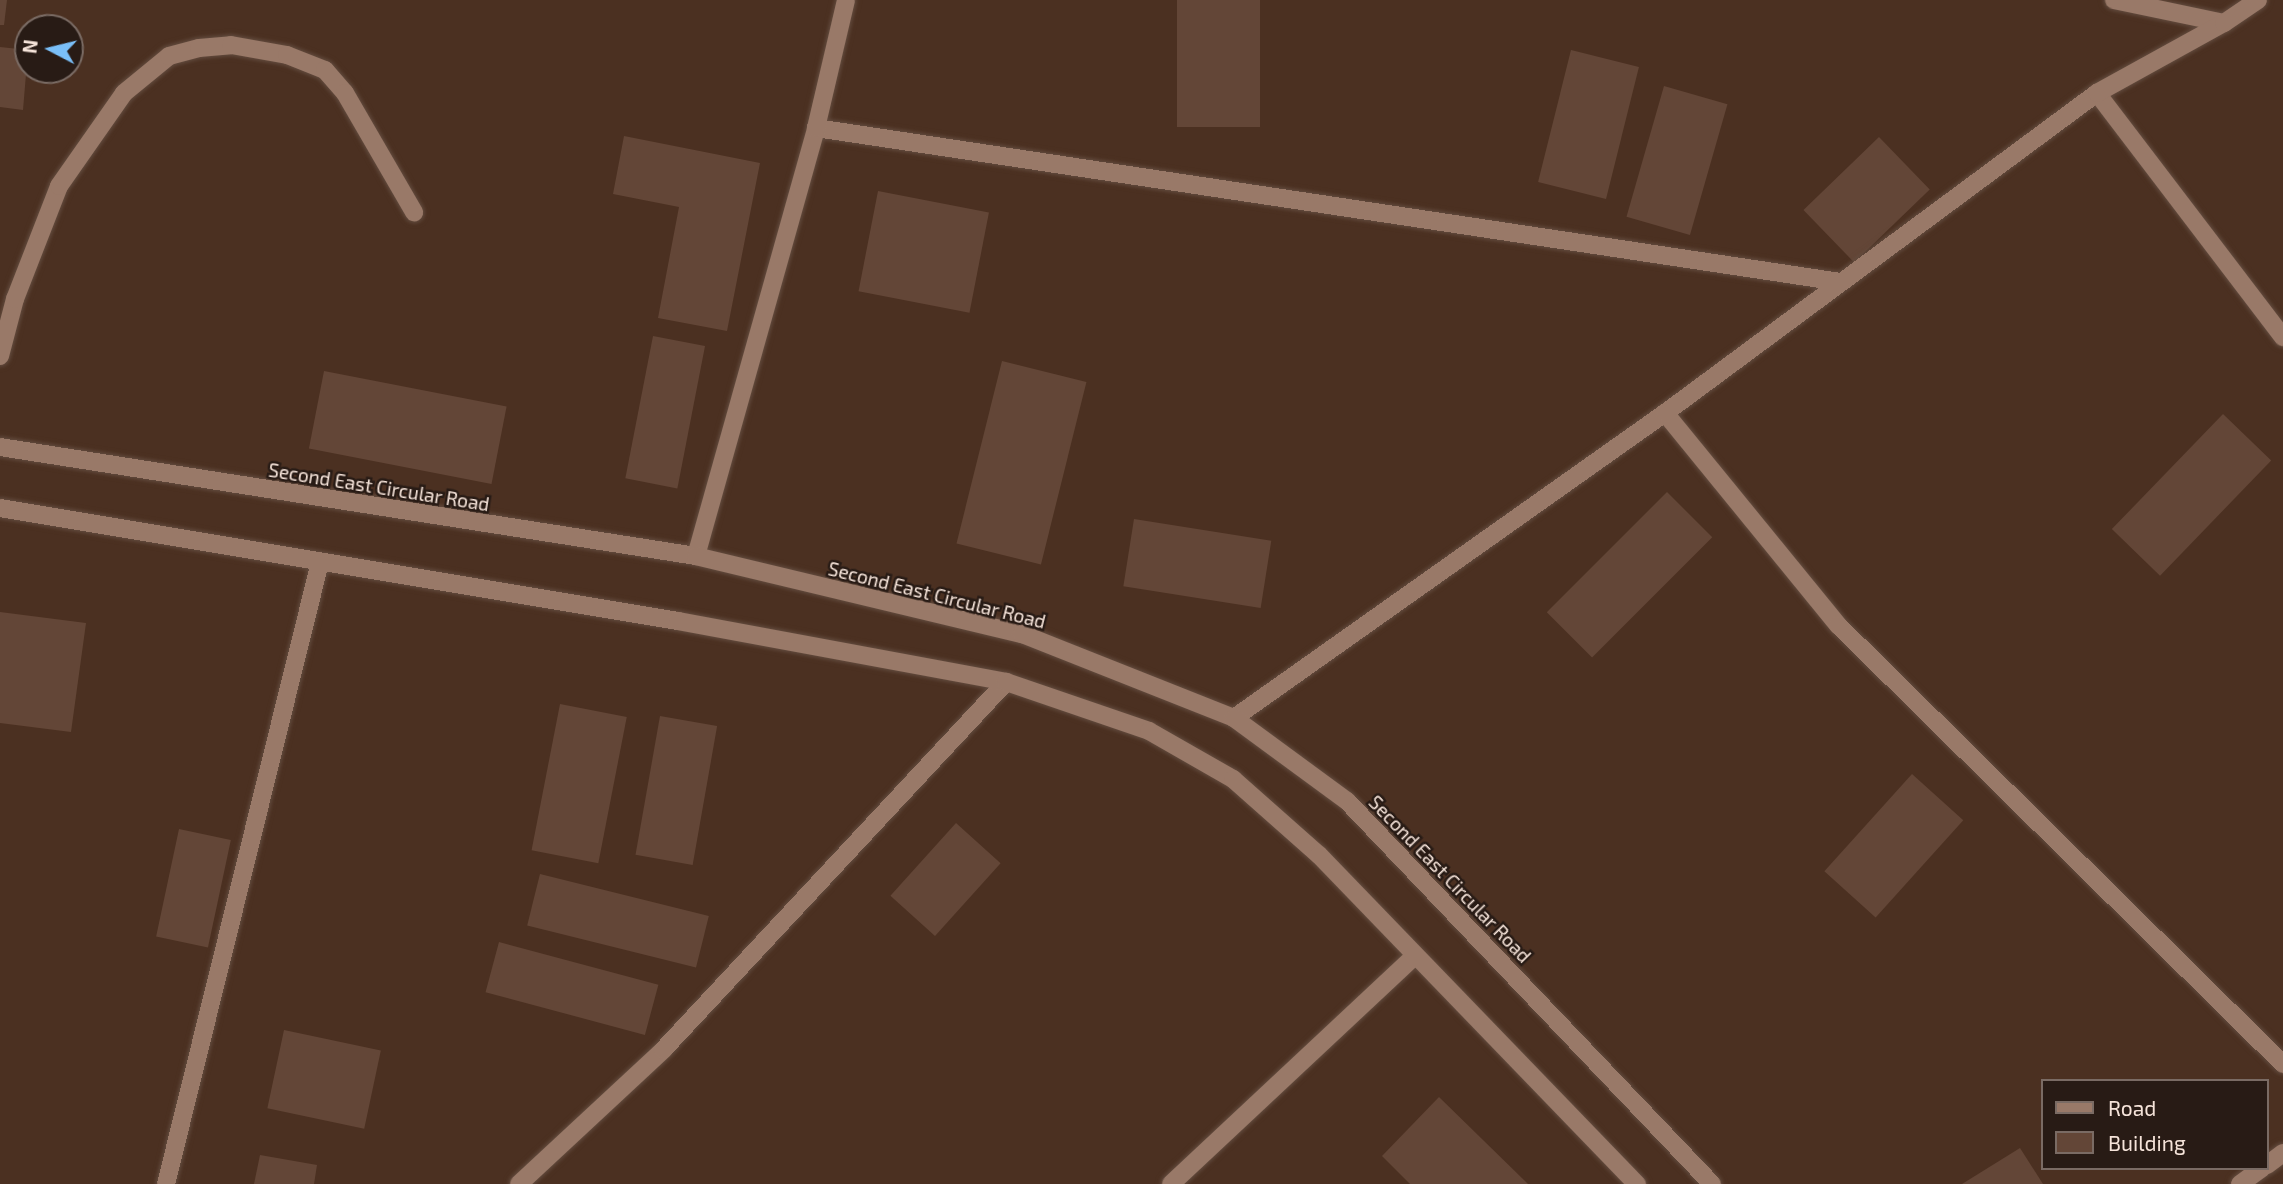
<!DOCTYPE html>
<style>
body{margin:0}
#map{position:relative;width:2283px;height:1184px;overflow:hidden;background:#4b3021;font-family:"Exo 2",sans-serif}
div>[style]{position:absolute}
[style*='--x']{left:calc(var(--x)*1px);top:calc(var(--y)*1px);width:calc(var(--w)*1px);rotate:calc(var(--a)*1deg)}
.building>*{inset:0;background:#634637;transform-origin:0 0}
.roads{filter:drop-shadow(0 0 2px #634c3f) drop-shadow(0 0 2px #634c3f)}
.lane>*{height:18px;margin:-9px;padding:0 9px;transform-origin:9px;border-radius:9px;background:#997968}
.street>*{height:18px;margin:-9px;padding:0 9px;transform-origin:9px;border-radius:9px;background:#997968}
.secondary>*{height:18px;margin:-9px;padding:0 9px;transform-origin:9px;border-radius:9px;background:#997968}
span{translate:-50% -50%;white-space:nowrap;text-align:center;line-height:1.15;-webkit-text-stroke:5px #281b15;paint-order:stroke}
.street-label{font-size:19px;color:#f6e4da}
.legend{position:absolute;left:2041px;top:1079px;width:228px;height:91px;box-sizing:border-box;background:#281b15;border:2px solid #7a6b64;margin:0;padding:9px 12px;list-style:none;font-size:21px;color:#f6e4da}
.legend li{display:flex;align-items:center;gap:14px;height:35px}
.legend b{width:35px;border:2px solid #7a6b64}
.north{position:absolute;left:14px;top:14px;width:70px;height:70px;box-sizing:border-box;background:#281b15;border:2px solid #7a6b64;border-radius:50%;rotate:277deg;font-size:19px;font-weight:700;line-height:28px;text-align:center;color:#f6e4da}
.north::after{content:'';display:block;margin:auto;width:24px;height:32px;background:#7abff8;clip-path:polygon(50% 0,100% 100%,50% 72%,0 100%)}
</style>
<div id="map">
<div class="building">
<div style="clip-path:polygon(0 0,7px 0,4px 25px,0 25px)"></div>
<div style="left:1177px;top:0;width:83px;height:127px"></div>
<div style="clip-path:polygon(0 47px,28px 50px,23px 110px,0 107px)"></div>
<div style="left:1571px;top:50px;width:70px;height:136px;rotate:14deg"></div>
<div style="left:1664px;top:86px;width:66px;height:136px;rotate:16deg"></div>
<div style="clip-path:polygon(624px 136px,760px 163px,727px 331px,658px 318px,679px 207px,613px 194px)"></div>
<div style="left:1879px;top:137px;width:73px;height:105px;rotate:46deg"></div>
<div style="left:878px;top:191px;width:113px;height:102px;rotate:11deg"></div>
<div style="left:653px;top:336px;width:53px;height:145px;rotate:11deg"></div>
<div style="left:1002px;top:361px;width:87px;height:188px;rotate:14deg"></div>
<div style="left:324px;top:371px;width:186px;height:79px;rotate:11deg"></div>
<div style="left:2223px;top:414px;width:67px;height:160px;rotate:44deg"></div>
<div style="left:1667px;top:492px;width:64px;height:170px;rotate:45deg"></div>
<div style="left:1134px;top:519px;width:139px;height:68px;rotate:9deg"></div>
<div style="clip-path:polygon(0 612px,86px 623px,71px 732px,0 723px)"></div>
<div style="left:560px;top:704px;width:68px;height:149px;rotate:11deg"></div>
<div style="left:660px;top:716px;width:58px;height:141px;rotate:10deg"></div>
<div style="left:1912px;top:774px;width:69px;height:131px;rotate:42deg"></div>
<div style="left:956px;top:823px;width:60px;height:98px;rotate:42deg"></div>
<div style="left:179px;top:829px;width:53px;height:110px;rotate:12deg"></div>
<div style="left:540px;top:874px;width:174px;height:53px;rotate:14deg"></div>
<div style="left:499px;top:942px;width:165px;height:52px;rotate:15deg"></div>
<div style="left:284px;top:1030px;width:99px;height:80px;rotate:12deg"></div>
<div style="clip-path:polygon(1439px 1097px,1528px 1184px,1410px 1184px,1382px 1156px)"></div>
<div style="clip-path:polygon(2020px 1148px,2043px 1184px,1962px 1184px)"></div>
<div style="clip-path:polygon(260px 1155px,317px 1165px,314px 1184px,254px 1184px)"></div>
</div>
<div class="roads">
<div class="lane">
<div style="--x:0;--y:356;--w:59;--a:-75.3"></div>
<div style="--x:15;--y:299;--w:121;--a:-68.7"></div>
<div style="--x:59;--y:186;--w:113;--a:-55"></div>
<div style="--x:124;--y:93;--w:58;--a:-39.4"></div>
<div style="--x:169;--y:56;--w:31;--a:-15"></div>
<div style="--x:199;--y:48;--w:32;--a:-5"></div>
<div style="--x:231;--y:45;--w:57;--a:10.1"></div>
<div style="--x:287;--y:55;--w:41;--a:21.5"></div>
<div style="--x:325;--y:70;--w:30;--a:49"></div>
<div style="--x:345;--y:93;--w:138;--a:59.9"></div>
</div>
<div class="street">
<div style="--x:2114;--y:0;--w:112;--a:11.8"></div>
<div style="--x:2097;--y:93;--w:307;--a:52.7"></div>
<div style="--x:816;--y:128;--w:1036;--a:8.55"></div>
<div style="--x:1665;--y:413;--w:274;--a:50.8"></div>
<div style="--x:1838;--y:625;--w:625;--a:44.61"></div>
<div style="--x:696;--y:556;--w:445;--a:-74.3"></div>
<div style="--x:816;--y:128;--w:131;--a:-76.8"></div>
<div style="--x:1234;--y:718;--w:528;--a:-35.29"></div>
<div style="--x:1665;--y:413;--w:538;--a:-36.53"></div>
<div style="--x:2097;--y:93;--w:145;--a:-28.9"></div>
<div style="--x:2224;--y:23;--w:41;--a:-34.1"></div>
<div style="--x:2267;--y:1165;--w:20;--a:-37"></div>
<div style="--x:166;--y:1184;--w:641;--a:-76.09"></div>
<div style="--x:519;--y:1184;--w:197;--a:-42.9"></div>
<div style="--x:663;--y:1050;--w:503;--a:-47.01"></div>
<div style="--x:1171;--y:1184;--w:334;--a:-43.1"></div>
<div style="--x:2240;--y:1184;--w:27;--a:-36"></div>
</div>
<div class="secondary">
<div style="--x:0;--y:447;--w:704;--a:8.9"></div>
<div style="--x:696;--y:556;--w:335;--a:13.5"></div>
<div style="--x:1022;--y:634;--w:228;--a:21.6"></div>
<div style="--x:1234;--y:718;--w:140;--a:36.3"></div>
<div style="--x:1347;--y:801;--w:529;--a:46.38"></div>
<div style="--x:0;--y:508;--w:687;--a:9.46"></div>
<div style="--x:678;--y:621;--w:334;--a:10.5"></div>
<div style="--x:1006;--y:682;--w:151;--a:18.9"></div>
<div style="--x:1149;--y:731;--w:97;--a:29.7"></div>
<div style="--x:1233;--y:779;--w:115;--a:41.5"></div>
<div style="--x:1319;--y:855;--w:458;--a:46"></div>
</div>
</div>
<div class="street-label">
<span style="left:379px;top:487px;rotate:9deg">Second East Circular Road</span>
<span style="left:937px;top:595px;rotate:14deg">Second East Circular Road</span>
<span style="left:1450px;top:879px;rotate:46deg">Second East Circular Road</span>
</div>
<ul class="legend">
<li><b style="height:9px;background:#997968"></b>Road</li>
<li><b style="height:19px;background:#634637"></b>Building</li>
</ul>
<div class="north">N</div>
</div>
